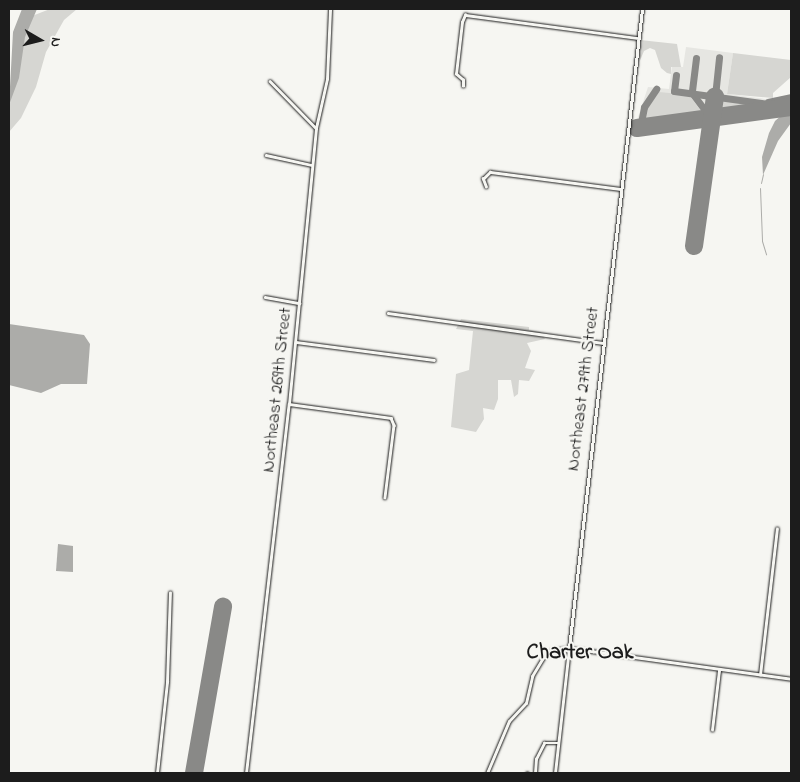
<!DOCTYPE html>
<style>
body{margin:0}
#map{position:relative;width:800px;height:782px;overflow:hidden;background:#f6f6f2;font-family:"Indie Flower",sans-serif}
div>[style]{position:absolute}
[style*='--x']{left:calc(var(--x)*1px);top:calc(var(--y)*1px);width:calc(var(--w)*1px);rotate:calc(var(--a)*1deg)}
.built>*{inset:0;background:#e6e6e2}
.green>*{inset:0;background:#d6d6d2}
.water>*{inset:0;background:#acaca9}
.stream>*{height:1px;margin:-0.5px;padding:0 0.5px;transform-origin:0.5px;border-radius:0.5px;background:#acaca9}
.taxiway>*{height:7px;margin:-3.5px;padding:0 3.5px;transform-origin:3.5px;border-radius:3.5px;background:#898987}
.runway>*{height:18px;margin:-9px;padding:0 9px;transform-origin:9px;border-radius:9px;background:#898987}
.roads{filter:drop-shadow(0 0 1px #1c1c1c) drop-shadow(0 0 1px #1c1c1c)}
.minor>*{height:2.5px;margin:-1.25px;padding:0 1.25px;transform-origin:1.25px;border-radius:1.25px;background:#f6f6f2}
.tertiary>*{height:3px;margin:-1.5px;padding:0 1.5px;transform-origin:1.5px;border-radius:1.5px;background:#f6f6f2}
span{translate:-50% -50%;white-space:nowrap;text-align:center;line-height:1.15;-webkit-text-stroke:4px #f6f6f2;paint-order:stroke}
.street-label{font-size:18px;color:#1c1c1c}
.district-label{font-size:22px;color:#1c1c1c;font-weight:700}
.frame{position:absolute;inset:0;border:10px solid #1c1c1c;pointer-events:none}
.north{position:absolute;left:15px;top:15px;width:50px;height:50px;-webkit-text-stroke:4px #f6f6f2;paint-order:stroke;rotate:98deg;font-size:14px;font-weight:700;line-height:20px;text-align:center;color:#1c1c1c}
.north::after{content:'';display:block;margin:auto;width:18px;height:22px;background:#1c1c1c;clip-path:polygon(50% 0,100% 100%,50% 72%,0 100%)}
</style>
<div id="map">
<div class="built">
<div style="clip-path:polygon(686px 47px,733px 53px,727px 94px,765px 99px,791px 95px,791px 111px,633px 132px,648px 87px,669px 89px,672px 66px,683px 67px)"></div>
</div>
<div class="green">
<div style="clip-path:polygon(50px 9px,77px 9px,64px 20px,46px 52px,36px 87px,21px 118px,9px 132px,9px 96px,22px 36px,32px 16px)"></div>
<div style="clip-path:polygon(640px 40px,677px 44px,681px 67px,671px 67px,671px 74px,667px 73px,661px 68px,655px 50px,650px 48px,644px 51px,639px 63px)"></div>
<div style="clip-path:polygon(733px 53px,791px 60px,791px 77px,773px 93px,773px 98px,727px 94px)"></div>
<div style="clip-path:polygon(659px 92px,689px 95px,704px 115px,646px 121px,648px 108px)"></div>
<div style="clip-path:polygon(718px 100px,757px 104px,759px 107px,717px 113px)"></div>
<div style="clip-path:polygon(461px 319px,529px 327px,529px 330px,541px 332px,545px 339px,527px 343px,531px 351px,525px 368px,535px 370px,529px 381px,519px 380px,518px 394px,514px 397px,511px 380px,498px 380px,498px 399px,494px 410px,483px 408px,484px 419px,476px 432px,451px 427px,456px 374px,469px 370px,473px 331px,456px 329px)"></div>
</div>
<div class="water">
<div style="clip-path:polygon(22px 9px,37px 9px,25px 37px,19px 78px,9px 105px,13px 32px)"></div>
<div style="clip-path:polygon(784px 113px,791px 113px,791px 123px,778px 141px,763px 175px,762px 157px,769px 133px,775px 121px)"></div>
<div style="clip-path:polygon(9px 324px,84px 335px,90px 344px,87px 384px,61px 384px,41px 393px,9px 385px)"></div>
<div style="clip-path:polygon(58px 544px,73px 546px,73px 572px,56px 571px)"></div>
</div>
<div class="stream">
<div style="--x:761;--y:183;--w:9;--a:-77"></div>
<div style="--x:760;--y:188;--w:53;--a:87.8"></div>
<div style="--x:762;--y:241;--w:14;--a:73"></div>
</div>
<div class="taxiway">
<div style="--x:696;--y:58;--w:35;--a:97"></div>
<div style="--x:692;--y:93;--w:31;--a:53"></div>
<div style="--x:676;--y:75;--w:16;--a:97"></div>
<div style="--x:674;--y:91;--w:118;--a:7.8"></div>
<div style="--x:715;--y:96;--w:39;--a:-84"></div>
<div style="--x:768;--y:102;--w:24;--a:-12"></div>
<div style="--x:640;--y:128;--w:21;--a:-79"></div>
<div style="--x:644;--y:107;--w:22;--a:-56"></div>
</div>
<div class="runway">
<div style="--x:637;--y:128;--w:155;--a:-7.8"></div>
<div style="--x:694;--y:246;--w:151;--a:-82"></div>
<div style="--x:194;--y:773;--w:169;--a:-80.1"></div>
</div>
<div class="roads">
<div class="minor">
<div style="--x:270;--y:81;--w:66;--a:45.6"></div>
<div style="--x:463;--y:86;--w:6;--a:-90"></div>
<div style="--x:463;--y:80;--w:9;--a:-139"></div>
<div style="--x:456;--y:74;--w:52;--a:-83.4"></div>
<div style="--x:462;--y:22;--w:8;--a:-67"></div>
<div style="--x:465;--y:15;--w:175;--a:7.6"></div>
<div style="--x:266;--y:155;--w:47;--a:12.3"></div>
<div style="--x:486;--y:187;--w:9;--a:-111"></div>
<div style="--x:483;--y:179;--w:10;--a:-45"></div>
<div style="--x:490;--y:172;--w:132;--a:7.4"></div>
<div style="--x:265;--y:297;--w:35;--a:10"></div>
<div style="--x:388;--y:313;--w:217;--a:7.9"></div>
<div style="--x:296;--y:342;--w:139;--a:7.4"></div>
<div style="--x:289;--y:404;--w:103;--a:7.8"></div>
<div style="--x:391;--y:418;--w:8;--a:67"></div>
<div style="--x:394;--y:425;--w:73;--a:97.1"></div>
<div style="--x:760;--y:675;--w:147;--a:-83.4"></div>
<div style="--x:712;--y:730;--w:60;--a:-83.3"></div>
<div style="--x:157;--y:773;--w:92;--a:-83.7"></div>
<div style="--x:167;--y:682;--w:89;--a:-88.1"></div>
<div style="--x:246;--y:773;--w:371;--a:-83.4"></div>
<div style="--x:289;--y:404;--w:277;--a:-84.4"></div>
<div style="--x:316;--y:128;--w:50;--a:-77.3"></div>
<div style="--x:327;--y:79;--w:70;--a:-87.5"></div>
<div style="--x:527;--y:773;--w:1;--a:0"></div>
<div style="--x:535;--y:773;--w:14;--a:-86"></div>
<div style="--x:536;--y:759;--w:18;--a:-63"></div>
<div style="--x:544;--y:743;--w:15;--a:0"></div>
<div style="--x:555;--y:773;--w:126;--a:-83.6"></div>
</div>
<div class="tertiary">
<div style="--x:569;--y:648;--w:643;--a:-83.48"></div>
<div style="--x:487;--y:773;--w:56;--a:-67.1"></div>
<div style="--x:509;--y:721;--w:25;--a:-47"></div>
<div style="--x:526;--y:703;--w:28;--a:-77"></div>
<div style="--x:532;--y:676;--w:26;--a:-59"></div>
<div style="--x:545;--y:654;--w:8;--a:-30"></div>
<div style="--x:552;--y:650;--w:17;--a:-7"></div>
<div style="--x:569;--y:648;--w:224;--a:7.9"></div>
</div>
</div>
<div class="street-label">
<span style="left:584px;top:389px;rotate:-83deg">Northeast 279th Street</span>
<span style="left:278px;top:390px;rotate:-84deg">Northeast 269th Street</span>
</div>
<div class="district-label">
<span style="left:580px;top:654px">Charter Oak</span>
</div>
<div class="frame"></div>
<div class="north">N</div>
</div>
